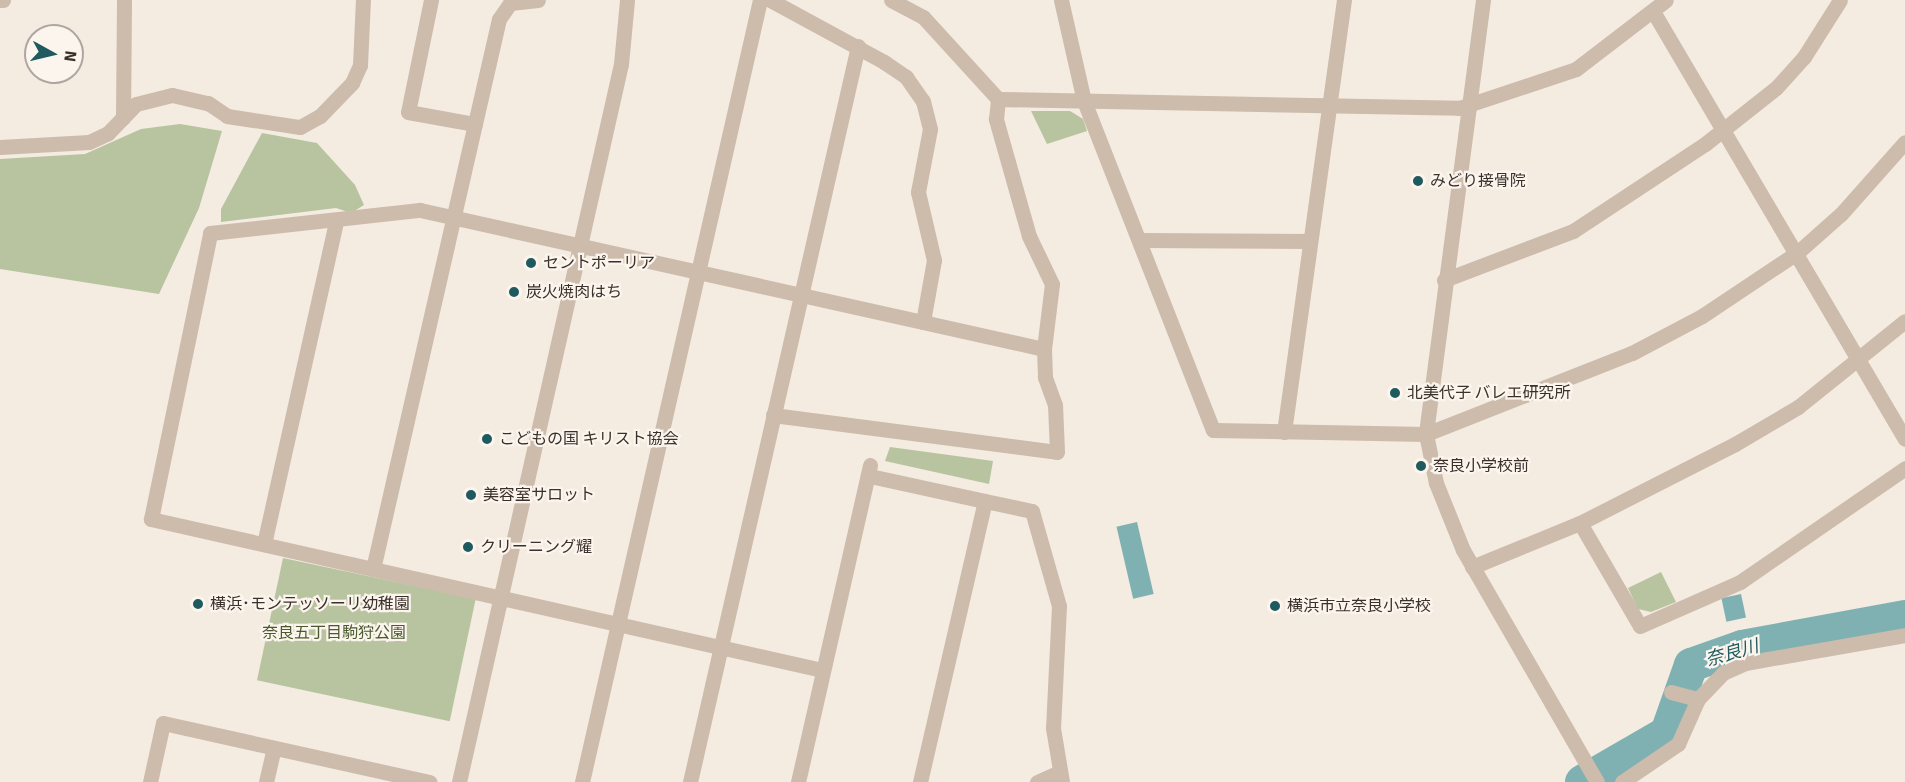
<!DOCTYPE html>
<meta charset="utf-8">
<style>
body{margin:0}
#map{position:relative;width:1905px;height:782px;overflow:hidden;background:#f4ebe1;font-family:Signika,"Noto Sans JP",sans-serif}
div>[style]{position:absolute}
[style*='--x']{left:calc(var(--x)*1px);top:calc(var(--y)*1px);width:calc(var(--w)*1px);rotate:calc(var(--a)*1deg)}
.green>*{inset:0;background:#b8c4a0;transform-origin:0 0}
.water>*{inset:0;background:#7fb0b2;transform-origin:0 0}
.river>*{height:34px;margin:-17px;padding:0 17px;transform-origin:17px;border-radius:17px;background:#7fb0b2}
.minor>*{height:15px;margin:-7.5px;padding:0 7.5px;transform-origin:7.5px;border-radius:7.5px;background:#cdbbac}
.dots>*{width:16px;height:16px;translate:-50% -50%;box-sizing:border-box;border:3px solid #fbf5ee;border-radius:50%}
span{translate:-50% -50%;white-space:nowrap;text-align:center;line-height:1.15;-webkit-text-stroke:4.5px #fbf5ee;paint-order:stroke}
.poi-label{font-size:16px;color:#3b302b}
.left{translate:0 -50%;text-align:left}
.park-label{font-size:16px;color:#4a5a2e}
.water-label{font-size:18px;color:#1f5a5e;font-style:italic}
.north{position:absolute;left:24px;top:24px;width:60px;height:60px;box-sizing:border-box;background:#fbf5ee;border:2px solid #aea6a0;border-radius:50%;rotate:98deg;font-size:16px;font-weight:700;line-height:24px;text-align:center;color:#3b302b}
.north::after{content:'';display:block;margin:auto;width:21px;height:27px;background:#1f5a5e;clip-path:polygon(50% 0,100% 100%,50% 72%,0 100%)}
</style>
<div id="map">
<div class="green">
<div style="clip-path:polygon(1031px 111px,1070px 111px,1083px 119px,1087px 131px,1047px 144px)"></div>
<div style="clip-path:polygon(180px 124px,222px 131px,199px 208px,159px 294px,0 269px,0 159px,85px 154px,141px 129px)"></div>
<div style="clip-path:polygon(262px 133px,317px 143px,355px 185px,364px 205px,351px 213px,336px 208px,221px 222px,221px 209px)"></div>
<div style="clip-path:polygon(890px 447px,993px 461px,989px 484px,885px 461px)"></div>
<div style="left:283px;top:558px;width:197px;height:125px;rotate:12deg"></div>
<div style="clip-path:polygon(1661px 572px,1676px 602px,1651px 612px,1638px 609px,1628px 588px)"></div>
</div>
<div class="water">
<div style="left:1137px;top:522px;width:74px;height:21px;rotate:77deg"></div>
<div style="left:1741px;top:594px;width:24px;height:20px;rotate:78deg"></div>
</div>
<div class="river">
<div style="--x:1582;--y:782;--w:98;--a:-30"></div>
<div style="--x:1667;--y:733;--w:72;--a:-70.6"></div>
<div style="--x:1691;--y:665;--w:54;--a:-19.4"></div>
<div style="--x:1742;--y:647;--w:166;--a:-10.4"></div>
</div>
<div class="minor">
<div style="--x:0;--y:0;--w:3;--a:0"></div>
<div style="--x:431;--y:0;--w:114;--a:101.6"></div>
<div style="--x:408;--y:112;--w:68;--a:10.2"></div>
<div style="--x:770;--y:0;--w:130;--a:28.5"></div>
<div style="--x:884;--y:62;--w:27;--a:34"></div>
<div style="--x:906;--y:77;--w:29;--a:55"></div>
<div style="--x:923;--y:101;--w:29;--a:76"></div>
<div style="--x:930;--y:129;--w:64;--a:100.8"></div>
<div style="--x:918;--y:192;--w:70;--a:76.8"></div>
<div style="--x:934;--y:260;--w:63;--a:100.1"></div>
<div style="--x:1061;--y:0;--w:104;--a:77.2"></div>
<div style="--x:1084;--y:101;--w:353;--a:68.6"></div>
<div style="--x:1213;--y:430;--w:213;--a:1.1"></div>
<div style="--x:1426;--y:434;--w:221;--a:-21.5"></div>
<div style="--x:1632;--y:353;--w:79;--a:-27.9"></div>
<div style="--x:1702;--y:316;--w:115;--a:-33.7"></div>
<div style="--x:1798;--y:252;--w:57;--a:-41.5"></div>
<div style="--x:1841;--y:214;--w:96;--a:-48.4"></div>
<div style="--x:1483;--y:0;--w:438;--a:97.5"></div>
<div style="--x:1426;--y:434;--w:50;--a:78.5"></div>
<div style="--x:1436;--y:483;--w:72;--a:68.1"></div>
<div style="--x:1463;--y:550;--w:268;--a:60"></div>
<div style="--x:1654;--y:13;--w:494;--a:59.5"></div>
<div style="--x:998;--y:99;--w:461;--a:1.1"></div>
<div style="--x:1459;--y:108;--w:123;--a:-18.4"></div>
<div style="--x:1576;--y:69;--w:113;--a:-37.5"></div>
<div style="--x:123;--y:118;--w:118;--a:-89.5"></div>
<div style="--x:0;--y:147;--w:89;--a:-3.2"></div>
<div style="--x:89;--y:142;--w:21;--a:-25"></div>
<div style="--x:108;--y:133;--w:40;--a:-46"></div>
<div style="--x:136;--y:104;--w:37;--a:-14"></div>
<div style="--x:172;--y:95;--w:37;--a:13"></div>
<div style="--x:208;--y:103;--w:23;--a:34"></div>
<div style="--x:227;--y:116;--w:74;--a:8.6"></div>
<div style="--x:300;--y:127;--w:23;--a:-29"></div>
<div style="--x:320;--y:116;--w:46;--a:-45.9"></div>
<div style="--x:352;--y:83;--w:20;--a:-66"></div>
<div style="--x:360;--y:65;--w:65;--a:-87.4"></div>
<div style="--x:1139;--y:240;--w:171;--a:0.3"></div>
<div style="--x:1444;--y:280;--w:138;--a:-20.8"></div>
<div style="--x:1573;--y:231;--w:158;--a:-33.4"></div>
<div style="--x:1705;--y:144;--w:90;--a:-38.3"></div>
<div style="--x:1776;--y:88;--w:42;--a:-47.9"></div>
<div style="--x:1804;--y:57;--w:67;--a:-57.7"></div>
<div style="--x:773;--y:415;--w:286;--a:7.4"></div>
<div style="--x:1057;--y:452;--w:47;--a:-92.4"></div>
<div style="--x:1055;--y:405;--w:30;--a:-110"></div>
<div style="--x:1045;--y:377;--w:28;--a:-92"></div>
<div style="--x:1044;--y:349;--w:65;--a:-83"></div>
<div style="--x:1052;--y:284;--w:53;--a:-115.6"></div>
<div style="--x:1029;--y:236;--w:122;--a:-105.8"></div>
<div style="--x:996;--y:119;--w:20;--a:-84"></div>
<div style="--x:998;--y:99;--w:111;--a:-132.4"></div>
<div style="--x:923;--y:17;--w:36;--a:-152"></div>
<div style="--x:1284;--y:432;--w:436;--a:-82.1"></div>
<div style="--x:870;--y:476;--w:118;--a:12.3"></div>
<div style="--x:1580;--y:523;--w:119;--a:59.8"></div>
<div style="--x:1640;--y:626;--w:109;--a:-23.7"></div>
<div style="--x:1740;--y:582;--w:201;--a:-34.6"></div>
<div style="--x:264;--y:544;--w:331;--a:-77.4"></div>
<div style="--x:1472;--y:567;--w:117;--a:-22.2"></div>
<div style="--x:1580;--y:523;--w:174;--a:-27"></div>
<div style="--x:1735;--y:444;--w:73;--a:-30.4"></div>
<div style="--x:1798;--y:407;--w:137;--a:-38.8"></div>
<div style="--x:373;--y:569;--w:564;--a:-77.1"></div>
<div style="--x:499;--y:19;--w:19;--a:-55"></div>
<div style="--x:510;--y:3;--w:28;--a:-6"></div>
<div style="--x:822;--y:670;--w:688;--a:-167.32"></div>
<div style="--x:151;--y:519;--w:292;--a:-78.3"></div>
<div style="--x:210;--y:233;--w:211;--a:-6.3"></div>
<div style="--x:420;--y:210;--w:639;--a:12.56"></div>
<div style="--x:1671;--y:692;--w:28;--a:15"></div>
<div style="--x:150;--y:782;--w:60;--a:-77.6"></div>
<div style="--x:163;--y:723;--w:273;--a:12.5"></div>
<div style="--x:266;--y:782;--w:35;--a:-77"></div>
<div style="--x:459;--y:782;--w:736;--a:-77.29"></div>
<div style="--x:621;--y:64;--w:64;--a:-84.6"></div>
<div style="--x:582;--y:782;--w:802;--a:-77.18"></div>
<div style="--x:690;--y:782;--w:755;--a:-77.14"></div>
<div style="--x:798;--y:782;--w:325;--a:-77.2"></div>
<div style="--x:920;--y:782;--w:288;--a:-77"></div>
<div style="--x:985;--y:501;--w:48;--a:12"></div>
<div style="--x:1032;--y:511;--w:99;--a:74.1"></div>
<div style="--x:1059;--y:606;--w:122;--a:92.8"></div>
<div style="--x:1053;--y:728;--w:55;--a:80.5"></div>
<div style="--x:1037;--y:782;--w:24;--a:-24"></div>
<div style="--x:1622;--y:782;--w:68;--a:-34.2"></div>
<div style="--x:1678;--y:744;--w:49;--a:-66"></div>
<div style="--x:1698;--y:699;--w:36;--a:-46"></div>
<div style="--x:1723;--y:673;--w:24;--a:-24"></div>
<div style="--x:1745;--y:663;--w:162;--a:-9.9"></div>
</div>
<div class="dots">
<div style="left:1418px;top:181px;background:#1f5a5e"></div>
<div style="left:531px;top:263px;background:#1f5a5e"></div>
<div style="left:514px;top:292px;background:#1f5a5e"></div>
<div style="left:1395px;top:393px;background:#1f5a5e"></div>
<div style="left:487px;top:439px;background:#1f5a5e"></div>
<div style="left:1421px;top:466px;background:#1f5a5e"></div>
<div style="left:471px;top:495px;background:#1f5a5e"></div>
<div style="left:468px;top:547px;background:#1f5a5e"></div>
<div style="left:198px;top:604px;background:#1f5a5e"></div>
<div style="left:1275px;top:606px;background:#1f5a5e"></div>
</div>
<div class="poi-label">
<span class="left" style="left:1430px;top:181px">みどり接骨院</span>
<span class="left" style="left:543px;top:263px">セントポーリア</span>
<span class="left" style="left:526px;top:292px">炭火焼肉はち</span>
<span class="left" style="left:1407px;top:393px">北美代子 バレエ研究所</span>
<span class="left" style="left:499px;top:439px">こどもの国 キリスト協会</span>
<span class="left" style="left:1433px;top:466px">奈良小学校前</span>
<span class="left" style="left:483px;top:495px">美容室サロット</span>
<span class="left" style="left:480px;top:547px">クリーニング耀</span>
<span class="left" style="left:210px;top:604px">横浜･モンテッソーリ幼稚園</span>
<span class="left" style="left:1287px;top:606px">横浜市立奈良小学校</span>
</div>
<div class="park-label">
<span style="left:334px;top:633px">奈良五丁目駒狩公園</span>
</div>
<div class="water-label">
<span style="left:1732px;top:653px;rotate:-16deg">奈良川</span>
</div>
<div class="north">N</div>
</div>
